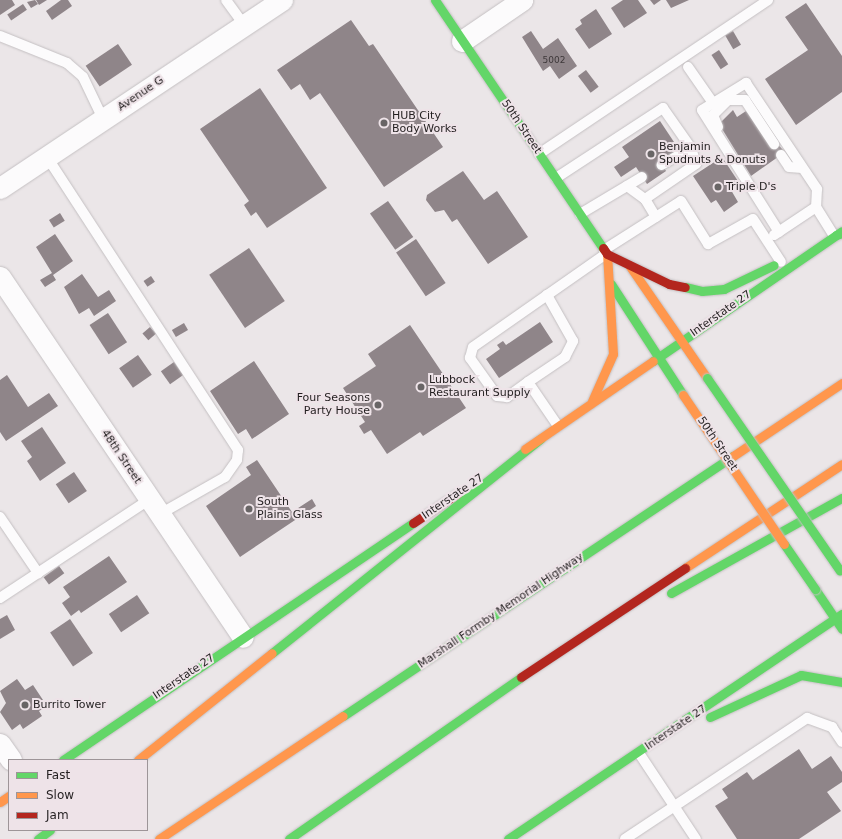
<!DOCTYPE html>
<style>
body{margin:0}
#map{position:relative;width:842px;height:839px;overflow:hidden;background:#ebe6e8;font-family:"DejaVu Sans",sans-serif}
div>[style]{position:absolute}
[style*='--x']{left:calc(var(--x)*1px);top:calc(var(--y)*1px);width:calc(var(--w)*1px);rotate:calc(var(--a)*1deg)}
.building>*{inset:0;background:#8f8589;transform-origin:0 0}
.roads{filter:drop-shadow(0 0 1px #c4c0c2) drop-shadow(0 0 1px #c4c0c2)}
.lane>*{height:10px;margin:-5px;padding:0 5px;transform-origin:5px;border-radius:5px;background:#fcfbfc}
.street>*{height:21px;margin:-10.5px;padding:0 10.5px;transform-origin:10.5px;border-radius:10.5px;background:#fcfbfc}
.fast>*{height:9px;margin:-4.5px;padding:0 4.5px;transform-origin:4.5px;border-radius:4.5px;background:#63d668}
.slow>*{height:9px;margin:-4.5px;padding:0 4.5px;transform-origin:4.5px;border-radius:4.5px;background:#ff974d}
.jam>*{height:9px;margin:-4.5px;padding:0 4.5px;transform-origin:4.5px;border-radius:4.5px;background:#b3261e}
.bridges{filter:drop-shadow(0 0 1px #c4c0c2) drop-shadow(0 0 1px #c4c0c2)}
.fast-bridge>*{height:9px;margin:-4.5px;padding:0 4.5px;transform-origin:4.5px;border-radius:4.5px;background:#63d668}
.slow-bridge>*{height:9px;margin:-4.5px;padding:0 4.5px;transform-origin:4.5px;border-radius:4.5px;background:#ff974d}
.dots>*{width:11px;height:11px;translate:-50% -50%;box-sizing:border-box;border:2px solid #eee3e8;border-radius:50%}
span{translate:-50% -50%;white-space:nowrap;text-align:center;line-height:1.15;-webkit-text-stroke:4px #eee3e8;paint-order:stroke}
.number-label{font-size:9px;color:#3e383a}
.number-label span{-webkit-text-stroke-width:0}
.street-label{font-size:11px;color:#231f20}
.poi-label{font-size:11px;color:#231f20}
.left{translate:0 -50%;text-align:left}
.right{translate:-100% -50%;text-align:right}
.legend{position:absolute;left:8px;top:759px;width:140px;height:72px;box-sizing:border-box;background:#eee3e8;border:1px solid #9d9598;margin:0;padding:5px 7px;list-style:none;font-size:12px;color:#231f20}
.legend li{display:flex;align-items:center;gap:8px;height:20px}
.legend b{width:20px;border:1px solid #9d9598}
</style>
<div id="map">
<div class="building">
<div style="clip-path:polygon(0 0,12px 0,15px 5px,0 15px)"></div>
<div style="clip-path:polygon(35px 0,38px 4px,31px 8px,27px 2px)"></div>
<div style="clip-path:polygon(36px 0,47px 0,39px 5px)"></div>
<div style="clip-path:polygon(61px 0,68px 0,72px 6px,52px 20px,46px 11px)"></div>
<div style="clip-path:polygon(623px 0,638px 0,647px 13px,624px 28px,611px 8px)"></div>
<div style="clip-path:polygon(650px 0,661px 0,654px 5px)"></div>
<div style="clip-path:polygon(666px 0,689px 0,671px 8px)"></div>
<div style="clip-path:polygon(806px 3px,842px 56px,842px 92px,796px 125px,765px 79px,808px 50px,785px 17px)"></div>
<div style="left:23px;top:4px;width:7px;height:19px;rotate:56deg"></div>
<div style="clip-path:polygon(596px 9px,612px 34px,589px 49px,575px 29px,582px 24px,580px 20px)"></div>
<div style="clip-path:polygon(351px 20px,369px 46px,373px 44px,443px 147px,384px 187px,320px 93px,310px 100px,300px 84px,291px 90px,277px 70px)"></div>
<div style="clip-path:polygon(531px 31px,543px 49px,558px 38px,577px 66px,559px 79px,550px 66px,543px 71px,522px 37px)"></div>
<div style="left:733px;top:31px;width:16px;height:9px;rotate:60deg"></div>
<div style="left:118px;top:44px;width:25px;height:39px;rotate:56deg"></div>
<div style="left:719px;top:50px;width:17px;height:9px;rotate:57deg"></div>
<div style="left:586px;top:70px;width:21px;height:10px;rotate:53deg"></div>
<div style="clip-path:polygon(260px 88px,327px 188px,267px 228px,256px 212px,251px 216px,244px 205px,249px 201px,200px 129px)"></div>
<div style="clip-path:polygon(733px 110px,737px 117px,746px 111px,785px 152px,751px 176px,719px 124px)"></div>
<div style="clip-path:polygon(660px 121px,680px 151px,662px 164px,666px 171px,647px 184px,636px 167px,621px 177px,614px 167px,629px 157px,622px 147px)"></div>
<div style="clip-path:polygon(722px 157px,740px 184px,731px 190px,738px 202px,724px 212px,716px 200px,711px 203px,693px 176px)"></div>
<div style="clip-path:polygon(463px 171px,484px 200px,497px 191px,528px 237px,488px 264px,457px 219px,452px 222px,444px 210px,435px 212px,426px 200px,427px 195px)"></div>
<div style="left:388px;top:201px;width:44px;height:22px;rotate:55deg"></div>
<div style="left:60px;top:213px;width:9px;height:13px;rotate:58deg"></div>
<div style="clip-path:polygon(55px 234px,73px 261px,53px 275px,56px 280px,45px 287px,40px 280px,52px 273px,36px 247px)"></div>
<div style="left:416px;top:239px;width:53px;height:24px;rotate:56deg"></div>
<div style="left:249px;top:248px;width:64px;height:48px;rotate:56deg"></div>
<div style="clip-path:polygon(82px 274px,98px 297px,109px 290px,116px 301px,94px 316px,89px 308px,79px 314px,64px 287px)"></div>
<div style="left:151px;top:276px;width:7px;height:9px;rotate:56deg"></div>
<div style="left:108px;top:313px;width:35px;height:22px;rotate:57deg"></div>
<div style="clip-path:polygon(540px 322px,553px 342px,499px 378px,486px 359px,500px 349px,497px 345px,503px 341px,506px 345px)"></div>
<div style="left:184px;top:323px;width:8px;height:14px;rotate:60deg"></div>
<div style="clip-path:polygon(410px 325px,466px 408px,423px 436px,420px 432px,387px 454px,371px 430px,364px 434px,359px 426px,365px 422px,343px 388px,376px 366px,368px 354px)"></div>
<div style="left:150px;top:327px;width:9px;height:10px;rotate:49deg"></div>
<div style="left:138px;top:355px;width:24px;height:23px;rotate:55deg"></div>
<div style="clip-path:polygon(254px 361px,289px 414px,252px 439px,246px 429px,238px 434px,210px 391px)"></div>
<div style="left:174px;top:362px;width:16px;height:16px;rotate:55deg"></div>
<div style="clip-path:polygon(7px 375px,28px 407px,49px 393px,58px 406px,6px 441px,0 432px,0 380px)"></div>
<div style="clip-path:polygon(42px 427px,66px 463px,40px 481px,27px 461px,32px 457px,21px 441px)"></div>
<div style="clip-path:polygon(257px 460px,292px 512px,312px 499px,316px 506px,240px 557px,206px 506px,251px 475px,246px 467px)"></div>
<div style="left:74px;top:472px;width:23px;height:22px;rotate:56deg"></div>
<div style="clip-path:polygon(109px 556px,127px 582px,81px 613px,79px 610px,71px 616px,62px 603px,70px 597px,63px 587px)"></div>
<div style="left:59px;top:566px;width:9px;height:19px;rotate:54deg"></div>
<div style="left:137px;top:595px;width:22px;height:34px;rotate:56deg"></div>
<div style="clip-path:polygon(7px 615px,15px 630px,0 639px,0 619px)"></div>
<div style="left:70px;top:619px;width:41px;height:24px;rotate:56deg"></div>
<div style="clip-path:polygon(17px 679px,25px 690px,33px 685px,47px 706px,39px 711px,42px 716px,23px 729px,20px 724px,12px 730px,0 712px,6px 703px,0 691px)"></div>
<div style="clip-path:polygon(799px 749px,812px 769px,831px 756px,842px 772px,842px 782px,827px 792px,841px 811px,799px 839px,737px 839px,715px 806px,728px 798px,722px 789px,747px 772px,753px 780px)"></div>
</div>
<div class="roads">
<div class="lane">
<div style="--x:226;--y:0;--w:31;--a:54"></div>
<div style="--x:0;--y:36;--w:72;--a:21.9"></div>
<div style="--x:67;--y:63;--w:21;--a:41"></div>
<div style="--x:83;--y:77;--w:47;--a:64.5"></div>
<div style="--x:688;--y:67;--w:44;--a:55.2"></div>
<div style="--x:718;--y:127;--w:13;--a:-113"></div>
<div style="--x:713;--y:115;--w:21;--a:-45"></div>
<div style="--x:728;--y:100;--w:17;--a:0"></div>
<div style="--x:745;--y:100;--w:53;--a:56.6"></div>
<div style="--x:539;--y:154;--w:276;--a:-33.9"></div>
<div style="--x:781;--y:155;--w:14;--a:56"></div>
<div style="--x:789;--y:167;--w:13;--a:4"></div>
<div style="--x:47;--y:157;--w:350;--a:56.9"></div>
<div style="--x:238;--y:450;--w:10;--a:96"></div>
<div style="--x:237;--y:460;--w:21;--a:125"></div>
<div style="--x:225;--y:477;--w:75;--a:150.4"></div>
<div style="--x:556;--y:178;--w:128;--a:-33.2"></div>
<div style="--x:663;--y:108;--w:49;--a:55"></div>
<div style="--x:691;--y:148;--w:34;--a:150"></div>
<div style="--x:627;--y:186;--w:22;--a:36"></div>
<div style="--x:645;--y:199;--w:62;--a:-34.5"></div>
<div style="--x:696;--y:164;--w:17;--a:-107"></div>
<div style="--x:645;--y:199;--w:21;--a:59"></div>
<div style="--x:580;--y:214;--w:72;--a:-30.8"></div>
<div style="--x:779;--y:232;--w:144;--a:-122.3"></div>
<div style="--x:702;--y:110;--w:52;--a:-31.5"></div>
<div style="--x:746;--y:83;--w:128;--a:56.2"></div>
<div style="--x:817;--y:189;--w:18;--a:93"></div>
<div style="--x:816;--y:207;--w:34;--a:58"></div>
<div style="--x:774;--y:235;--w:50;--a:-33.7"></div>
<div style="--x:604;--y:250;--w:91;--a:-32.5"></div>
<div style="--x:681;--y:201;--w:51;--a:57.9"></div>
<div style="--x:708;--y:244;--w:51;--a:-29.1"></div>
<div style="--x:753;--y:219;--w:51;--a:56.9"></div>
<div style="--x:528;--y:382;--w:45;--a:-34"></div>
<div style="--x:565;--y:357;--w:18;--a:-63"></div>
<div style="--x:573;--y:341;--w:53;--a:-119.5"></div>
<div style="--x:558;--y:426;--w:53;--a:-124.3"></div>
<div style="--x:528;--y:382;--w:26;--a:144"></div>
<div style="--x:507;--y:397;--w:10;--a:-174"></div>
<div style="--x:497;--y:396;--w:47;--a:-125.4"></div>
<div style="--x:470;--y:358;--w:11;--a:-75"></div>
<div style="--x:473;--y:347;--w:162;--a:-35"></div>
<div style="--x:0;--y:517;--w:68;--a:55.8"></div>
<div style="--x:0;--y:598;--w:180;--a:-33.4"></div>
<div style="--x:639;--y:753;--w:103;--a:56.5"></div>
<div style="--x:625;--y:839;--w:219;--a:-33.6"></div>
<div style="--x:807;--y:718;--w:27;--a:20"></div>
<div style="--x:832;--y:727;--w:18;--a:56"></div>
</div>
<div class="street">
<div style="--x:462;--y:41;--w:73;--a:-34.3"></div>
<div style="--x:0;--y:188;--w:339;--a:-33.7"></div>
<div style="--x:0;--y:277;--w:434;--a:56"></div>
<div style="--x:0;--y:744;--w:19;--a:55"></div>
</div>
<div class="fast">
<div style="--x:435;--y:0;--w:300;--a:55.9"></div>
<div style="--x:836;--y:235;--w:6;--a:-18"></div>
<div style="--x:611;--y:284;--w:132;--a:57"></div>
<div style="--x:685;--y:287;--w:17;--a:13"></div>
<div style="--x:702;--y:291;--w:22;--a:-5"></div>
<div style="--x:724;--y:289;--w:55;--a:-25.6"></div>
<div style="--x:653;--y:361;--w:229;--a:-34.5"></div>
<div style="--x:815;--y:589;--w:48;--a:56"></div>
<div style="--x:671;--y:593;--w:196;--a:-29.1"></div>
<div style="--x:272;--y:653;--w:344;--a:-38.6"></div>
<div style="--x:343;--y:716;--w:469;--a:-33.7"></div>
<div style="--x:710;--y:717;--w:100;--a:-24.8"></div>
<div style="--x:801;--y:675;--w:42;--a:9.7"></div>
<div style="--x:63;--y:760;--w:423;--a:-34.1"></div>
<div style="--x:38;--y:839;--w:15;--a:-37"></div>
<div style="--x:289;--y:839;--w:283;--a:-34.9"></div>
<div style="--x:508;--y:839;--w:403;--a:-34"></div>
</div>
<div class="slow">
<div style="--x:629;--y:265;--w:137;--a:55.4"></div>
<div style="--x:592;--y:401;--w:51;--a:-65.9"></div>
<div style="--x:613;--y:354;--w:100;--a:-93.4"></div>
<div style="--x:525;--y:449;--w:155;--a:-34.5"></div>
<div style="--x:733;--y:456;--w:131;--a:-33.8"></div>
<div style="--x:685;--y:568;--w:188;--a:-33.5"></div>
<div style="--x:138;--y:760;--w:171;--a:-38.6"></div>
<div style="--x:0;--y:802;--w:11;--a:-34"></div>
<div style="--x:159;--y:839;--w:221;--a:-33.8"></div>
</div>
<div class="jam">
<div style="--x:603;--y:248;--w:7;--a:56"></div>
<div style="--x:607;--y:254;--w:69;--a:25.8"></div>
<div style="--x:669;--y:284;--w:16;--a:11"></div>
<div style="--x:413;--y:523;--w:54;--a:-33.7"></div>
<div style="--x:521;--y:677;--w:197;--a:-33.6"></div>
</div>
</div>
<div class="bridges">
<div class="fast-bridge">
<div style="--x:707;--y:378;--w:234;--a:55.4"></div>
<div style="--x:784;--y:544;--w:55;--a:55.4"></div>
</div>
<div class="slow-bridge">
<div style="--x:683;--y:395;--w:180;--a:55.9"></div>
</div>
</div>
<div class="dots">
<div style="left:384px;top:123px;background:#696566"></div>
<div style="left:651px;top:154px;background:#696566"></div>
<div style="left:718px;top:187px;background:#696566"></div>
<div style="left:421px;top:387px;background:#696566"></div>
<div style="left:378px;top:405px;background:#696566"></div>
<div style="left:249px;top:509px;background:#696566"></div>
<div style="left:25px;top:705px;background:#696566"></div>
</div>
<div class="number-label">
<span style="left:554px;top:60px">5002</span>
</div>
<div class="street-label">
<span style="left:141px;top:94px;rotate:-34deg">Avenue G</span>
<span style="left:521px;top:127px;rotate:56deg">50th Street</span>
<span style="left:721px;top:314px;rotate:-35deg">Interstate 27</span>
<span style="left:717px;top:444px;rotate:56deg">50th Street</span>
<span style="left:121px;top:457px;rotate:56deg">48th Street</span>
<span style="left:453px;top:497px;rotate:-34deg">Interstate 27</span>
<span style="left:501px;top:611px;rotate:-34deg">Marshall Formby Memorial Highway</span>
<span style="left:184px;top:677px;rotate:-34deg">Interstate 27</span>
<span style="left:676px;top:728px;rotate:-34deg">Interstate 27</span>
</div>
<div class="poi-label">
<span class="left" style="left:392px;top:123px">HUB City<br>Body Works</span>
<span class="left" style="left:659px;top:154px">Benjamin<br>Spudnuts &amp; Donuts</span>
<span class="left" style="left:726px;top:187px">Triple D's</span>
<span class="left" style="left:429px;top:387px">Lubbock<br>Restaurant Supply</span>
<span class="right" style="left:370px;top:405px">Four Seasons<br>Party House</span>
<span class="left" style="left:257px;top:509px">South<br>Plains Glass</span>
<span class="left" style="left:33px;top:705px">Burrito Tower</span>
</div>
<ul class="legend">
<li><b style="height:5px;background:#63d668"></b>Fast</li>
<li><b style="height:5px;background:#ff974d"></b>Slow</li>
<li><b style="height:5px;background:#b3261e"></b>Jam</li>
</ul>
</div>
